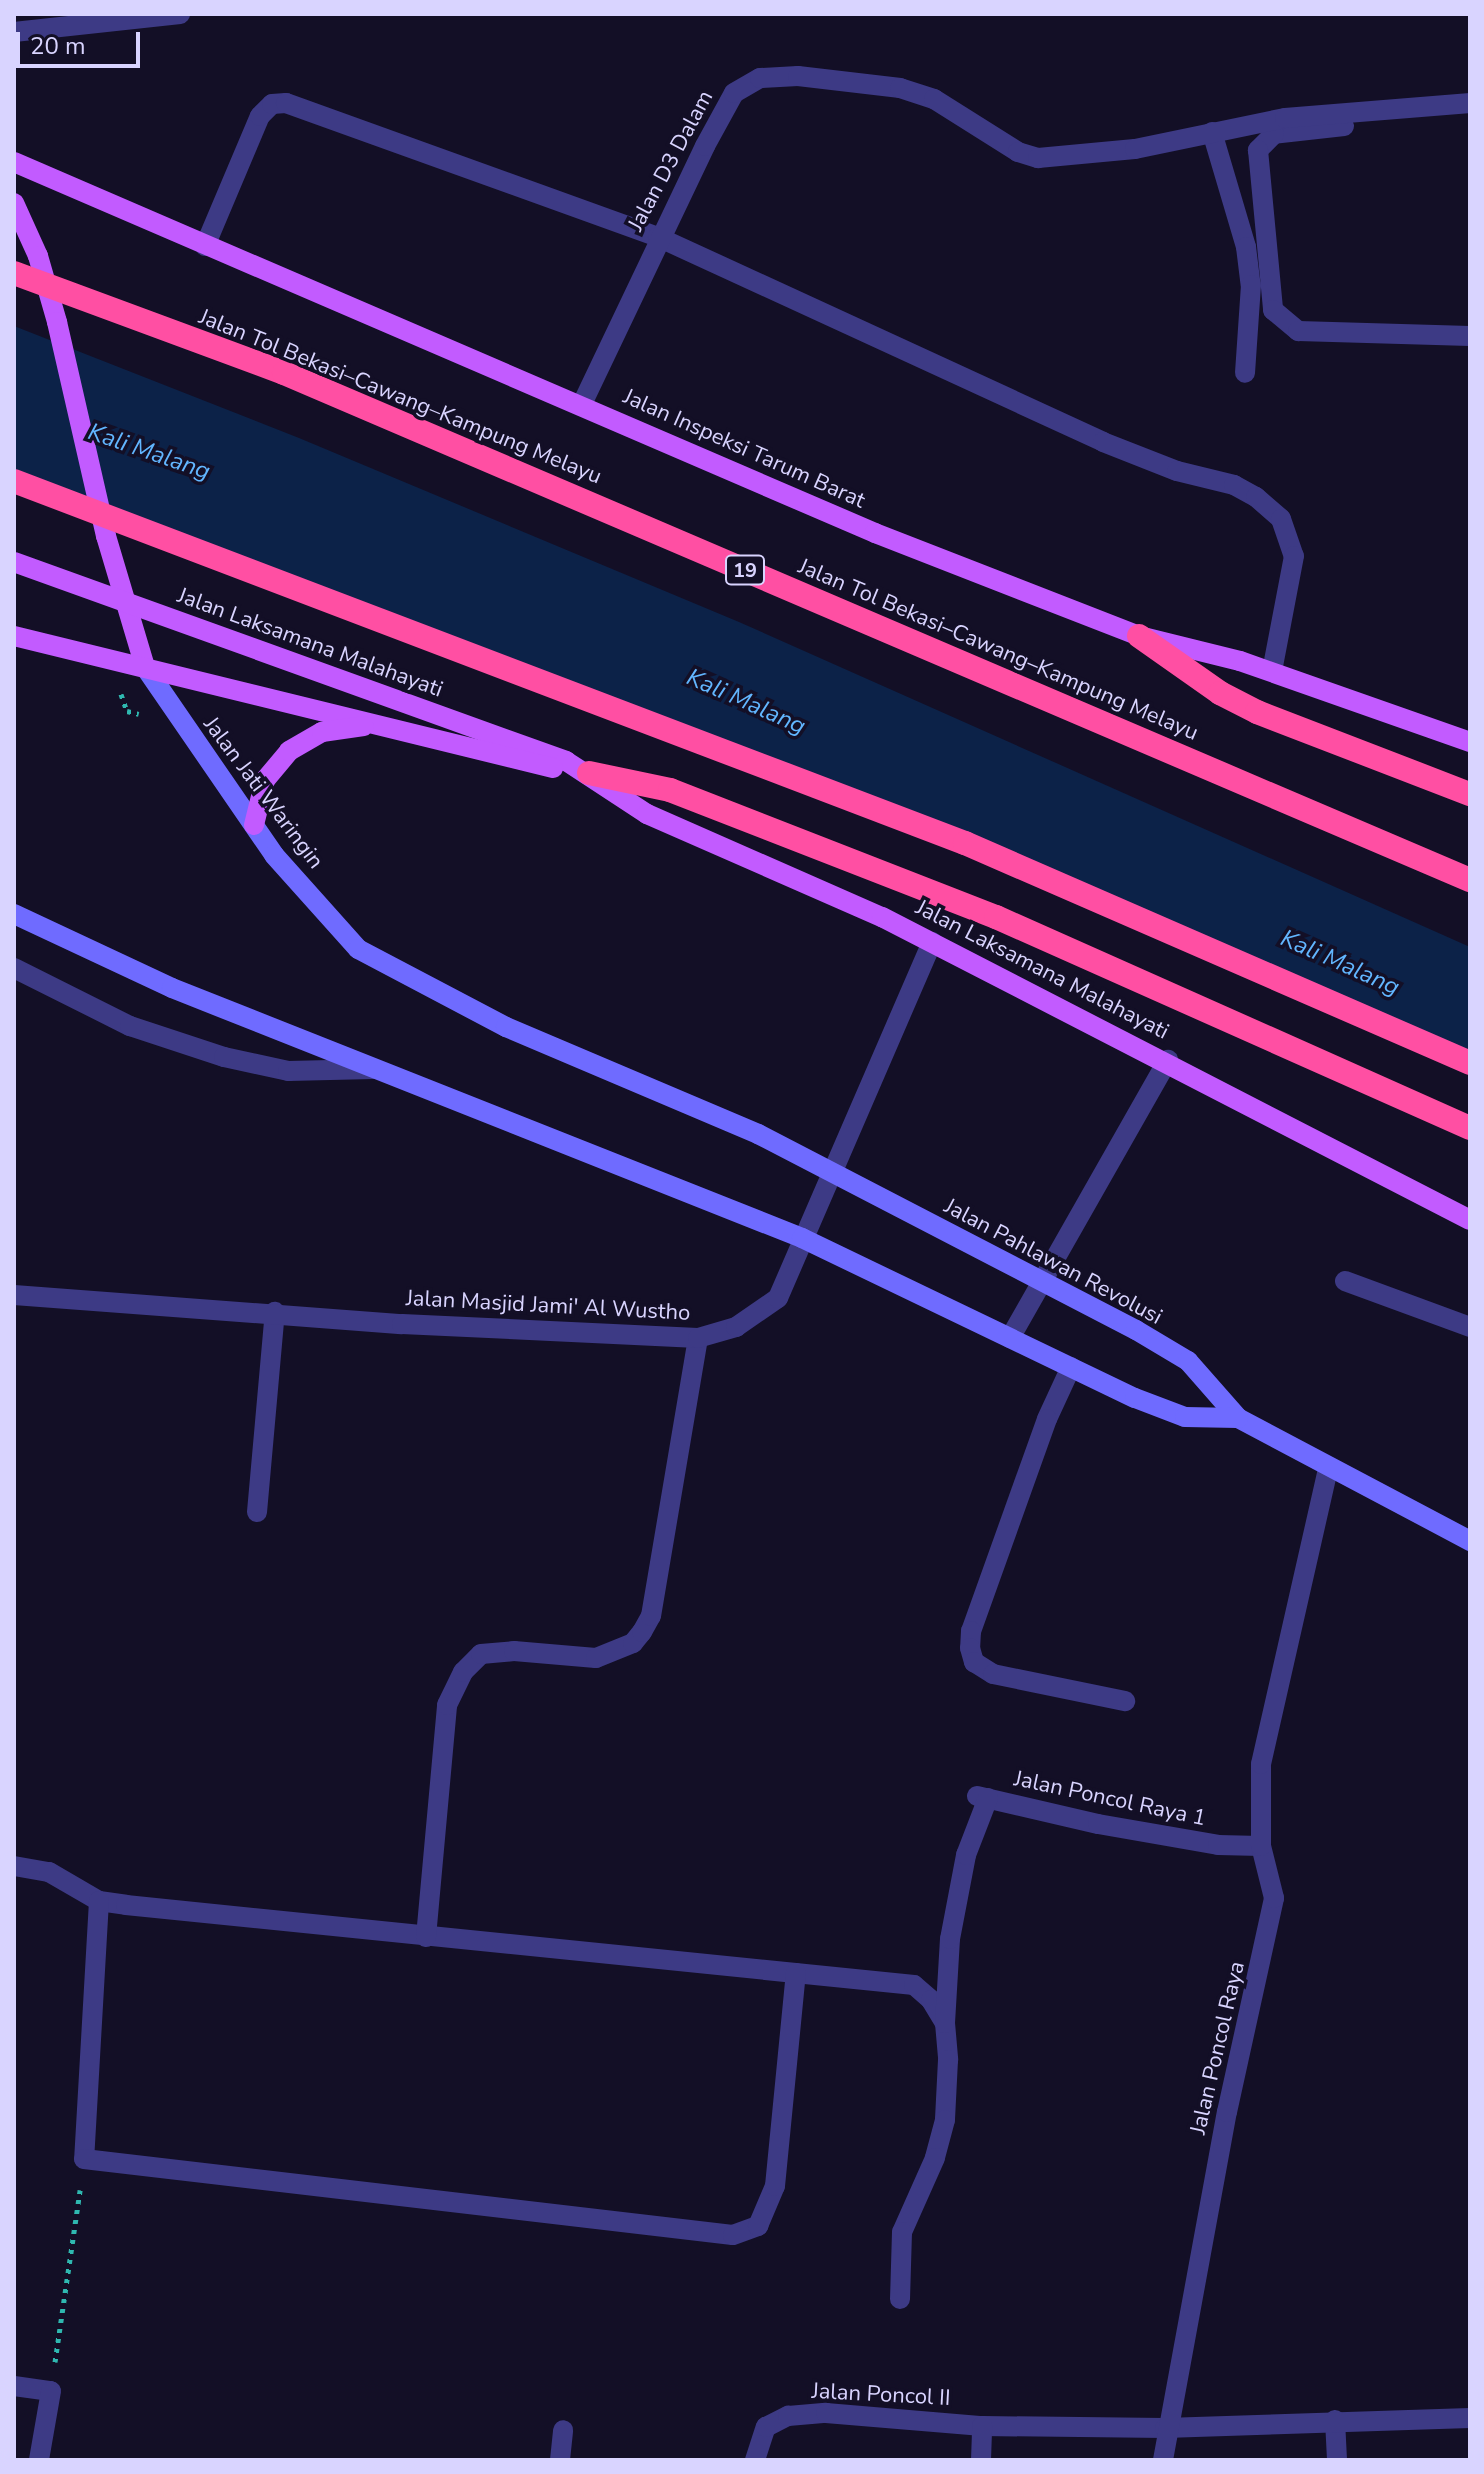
<!DOCTYPE html>
<meta charset="utf-8">
<style>
body{margin:0}
#map{position:relative;width:1484px;height:2474px;overflow:hidden;background:#130f26;font-family:"Nunito Sans",sans-serif}
div>[style]{position:absolute}
[style*='--x']{left:calc(var(--x)*1px);top:calc(var(--y)*1px);width:calc(var(--w)*1px);rotate:calc(var(--a)*1deg)}
.water>*{inset:0;background:#0c2248}
.path>*{height:5px;margin-top:-2.5px;transform-origin:0;background:repeating-linear-gradient(90deg,#2fb8b0 0 4px,transparent 0 10px)}
.service>*{height:20px;margin:-10px;padding:0 10px;transform-origin:10px;border-radius:10px;background:#3d3a85}
.minor>*{height:20px;margin:-10px;padding:0 10px;transform-origin:10px;border-radius:10px;background:#3d3a85}
.tertiary>*{height:20px;margin:-10px;padding:0 10px;transform-origin:10px;border-radius:10px;background:#3d3a85}
.secondary>*{height:20px;margin:-10px;padding:0 10px;transform-origin:10px;border-radius:10px;background:#6f6bff}
.primary>*{height:20px;margin:-10px;padding:0 10px;transform-origin:10px;border-radius:10px;background:#c25bff}
.motorway>*{height:24px;margin:-12px;padding:0 12px;transform-origin:12px;border-radius:12px;background:#ff4fa3}
.motorway-bridge>*{height:24px;margin:-12px;padding:0 12px;transform-origin:12px;border-radius:12px;background:#ff4fa3}
span{translate:-50% -50%;white-space:nowrap;text-align:center;line-height:1.15;-webkit-text-stroke:7px #130f26;paint-order:stroke}
.shield-label span{padding:2px 6px;background:#130f26;border:2px solid;border-radius:6px;-webkit-text-stroke-width:0}
.shield-label{font-size:20px;color:#d9d4ff;font-weight:700}
.street-label{font-size:22px;color:#d9d4ff}
.water-label{font-size:24px;color:#62b6ff;font-style:italic}
.frame{position:absolute;inset:0;border:16px solid #d9d4ff;pointer-events:none}
.scale{position:absolute;left:16px;top:32px;width:124px;height:36px;box-sizing:border-box;border:4px solid #d9d4ff;border-top:0;padding-left:10px;font-size:24px;line-height:28px;white-space:nowrap;color:#d9d4ff;-webkit-text-stroke:6px #130f26;paint-order:stroke}
</style>
<div id="map">
<div class="water">
<div style="clip-path:polygon(14px 326px,299px 438px,739px 622px,1470px 947px,1470px 1063px,965px 843px,14px 481px)"></div>
</div>
<div class="path">
<div style="--x:121;--y:694;--w:18;--a:71"></div>
<div style="--x:127;--y:711;--w:12;--a:14"></div>
<div style="--x:55;--y:2362;--w:174;--a:-81.7"></div>
</div>
<div class="service">
<div style="--x:1345;--y:1281;--w:133;--a:20.2"></div>
<div style="--x:1010;--y:1338;--w:320;--a:-60.4"></div>
<div style="--x:1071;--y:1367;--w:57;--a:114.8"></div>
<div style="--x:1047;--y:1419;--w:225;--a:109.7"></div>
<div style="--x:971;--y:1631;--w:17;--a:93"></div>
<div style="--x:970;--y:1648;--w:15;--a:74"></div>
<div style="--x:974;--y:1662;--w:22;--a:32"></div>
<div style="--x:993;--y:1674;--w:135;--a:11.6"></div>
<div style="--x:257;--y:1512;--w:201;--a:-84.9"></div>
</div>
<div class="minor">
<div style="--x:14;--y:32;--w:167;--a:-6.2"></div>
<div style="--x:1344;--y:126;--w:70;--a:173.5"></div>
<div style="--x:1274;--y:134;--w:23;--a:135"></div>
<div style="--x:1258;--y:150;--w:161;--a:84.6"></div>
<div style="--x:1273;--y:310;--w:33;--a:40"></div>
<div style="--x:1298;--y:331;--w:172;--a:1.7"></div>
<div style="--x:1212;--y:132;--w:120;--a:73.5"></div>
<div style="--x:1246;--y:247;--w:38;--a:83"></div>
<div style="--x:1251;--y:285;--w:88;--a:93.9"></div>
<div style="--x:205;--y:246;--w:141;--a:-67.1"></div>
<div style="--x:260;--y:116;--w:17;--a:-45"></div>
<div style="--x:272;--y:104;--w:14;--a:-4"></div>
<div style="--x:286;--y:103;--w:395;--a:19.8"></div>
<div style="--x:658;--y:237;--w:490;--a:24.7"></div>
<div style="--x:1103;--y:442;--w:79;--a:21.4"></div>
<div style="--x:1177;--y:471;--w:59;--a:13.8"></div>
<div style="--x:1234;--y:485;--w:25;--a:29"></div>
<div style="--x:1256;--y:497;--w:33;--a:41"></div>
<div style="--x:1281;--y:519;--w:39;--a:71"></div>
<div style="--x:1294;--y:556;--w:117;--a:100.8"></div>
<div style="--x:582;--y:404;--w:286;--a:-64.5"></div>
<div style="--x:705;--y:146;--w:60;--a:-61.3"></div>
<div style="--x:734;--y:93;--w:30;--a:-30"></div>
<div style="--x:760;--y:78;--w:38;--a:-3"></div>
<div style="--x:798;--y:76;--w:103;--a:6.7"></div>
<div style="--x:900;--y:88;--w:36;--a:18"></div>
<div style="--x:934;--y:99;--w:99;--a:32.2"></div>
<div style="--x:1018;--y:152;--w:21;--a:17"></div>
<div style="--x:1038;--y:158;--w:97;--a:-5.3"></div>
<div style="--x:1135;--y:149;--w:153;--a:-11.7"></div>
<div style="--x:1285;--y:118;--w:186;--a:-4.6"></div>
<div style="--x:14;--y:968;--w:130;--a:26.6"></div>
<div style="--x:130;--y:1026;--w:99;--a:18.3"></div>
<div style="--x:224;--y:1057;--w:66;--a:12.3"></div>
<div style="--x:288;--y:1071;--w:85;--a:-1.3"></div>
<div style="--x:977;--y:1796;--w:124;--a:13"></div>
<div style="--x:1098;--y:1824;--w:122;--a:9.9"></div>
<div style="--x:1218;--y:1845;--w:43;--a:1.3"></div>
<div style="--x:14;--y:1866;--w:36;--a:10"></div>
<div style="--x:49;--y:1872;--w:58;--a:30.1"></div>
<div style="--x:99;--y:1901;--w:27;--a:8"></div>
<div style="--x:126;--y:1905;--w:792;--a:5.8"></div>
<div style="--x:914;--y:1985;--w:23;--a:41"></div>
<div style="--x:931;--y:2000;--w:27;--a:59"></div>
<div style="--x:945;--y:2023;--w:37;--a:85"></div>
<div style="--x:948;--y:2060;--w:60;--a:92.9"></div>
<div style="--x:945;--y:2120;--w:39;--a:105"></div>
<div style="--x:935;--y:2158;--w:81;--a:114"></div>
<div style="--x:902;--y:2232;--w:67;--a:91.7"></div>
<div style="--x:99;--y:1901;--w:258;--a:93.3"></div>
<div style="--x:84;--y:2159;--w:653;--a:6.68"></div>
<div style="--x:733;--y:2235;--w:27;--a:-20"></div>
<div style="--x:758;--y:2226;--w:43;--a:-67"></div>
<div style="--x:775;--y:2186;--w:214;--a:-84.4"></div>
<div style="--x:426;--y:1937;--w:233;--a:-84.8"></div>
<div style="--x:447;--y:1705;--w:37;--a:-64"></div>
<div style="--x:463;--y:1672;--w:25;--a:-45"></div>
<div style="--x:481;--y:1654;--w:33;--a:-5"></div>
<div style="--x:514;--y:1651;--w:82;--a:4.9"></div>
<div style="--x:596;--y:1658;--w:40;--a:-22"></div>
<div style="--x:633;--y:1643;--w:14;--a:-51"></div>
<div style="--x:642;--y:1632;--w:18;--a:-61"></div>
<div style="--x:651;--y:1616;--w:282;--a:-80.4"></div>
<div style="--x:945;--y:2023;--w:84;--a:-86.6"></div>
<div style="--x:950;--y:1939;--w:86;--a:-79.2"></div>
<div style="--x:966;--y:1855;--w:61;--a:-68.9"></div>
<div style="--x:14;--y:2386;--w:37;--a:8"></div>
<div style="--x:51;--y:2391;--w:70;--a:99.9"></div>
<div style="--x:1335;--y:2420;--w:40;--a:87.1"></div>
<div style="--x:560;--y:2460;--w:30;--a:-84"></div>
<div style="--x:755;--y:2460;--w:35;--a:-72"></div>
<div style="--x:766;--y:2427;--w:25;--a:-27"></div>
<div style="--x:788;--y:2416;--w:38;--a:-5"></div>
<div style="--x:826;--y:2413;--w:157;--a:4.8"></div>
<div style="--x:982;--y:2426;--w:183;--a:0.6"></div>
<div style="--x:1165;--y:2428;--w:305;--a:-1.9"></div>
<div style="--x:981;--y:2460;--w:34;--a:-88"></div>
<div style="--x:1163;--y:2460;--w:354;--a:-79.6"></div>
<div style="--x:1227;--y:2112;--w:219;--a:-77.6"></div>
<div style="--x:1274;--y:1898;--w:54;--a:-104"></div>
<div style="--x:1261;--y:1846;--w:82;--a:-90"></div>
<div style="--x:1261;--y:1764;--w:303;--a:-77.2"></div>
</div>
<div class="tertiary">
<div style="--x:14;--y:1295;--w:389;--a:4.3"></div>
<div style="--x:402;--y:1324;--w:296;--a:2.7"></div>
<div style="--x:698;--y:1338;--w:40;--a:-16"></div>
<div style="--x:736;--y:1327;--w:51;--a:-34.6"></div>
<div style="--x:778;--y:1298;--w:388;--a:-66.6"></div>
</div>
<div class="secondary">
<div style="--x:145;--y:667;--w:228;--a:55.5"></div>
<div style="--x:274;--y:855;--w:126;--a:48.2"></div>
<div style="--x:358;--y:949;--w:167;--a:27.8"></div>
<div style="--x:506;--y:1027;--w:274;--a:23"></div>
<div style="--x:758;--y:1134;--w:426;--a:27.4"></div>
<div style="--x:1136;--y:1330;--w:61;--a:30.8"></div>
<div style="--x:1188;--y:1361;--w:76;--a:48.7"></div>
<div style="--x:1238;--y:1418;--w:263;--a:27.9"></div>
<div style="--x:14;--y:914;--w:174;--a:25.1"></div>
<div style="--x:172;--y:988;--w:678;--a:21.64"></div>
<div style="--x:802;--y:1238;--w:369;--a:25.7"></div>
<div style="--x:1135;--y:1398;--w:53;--a:20.8"></div>
<div style="--x:1185;--y:1417;--w:53;--a:1.1"></div>
</div>
<div class="primary">
<div style="--x:14;--y:162;--w:938;--a:23.31"></div>
<div style="--x:875;--y:533;--w:283;--a:21.3"></div>
<div style="--x:1139;--y:636;--w:104;--a:13.9"></div>
<div style="--x:1240;--y:661;--w:244;--a:19.4"></div>
<div style="--x:14;--y:203;--w:58;--a:65.6"></div>
<div style="--x:38;--y:256;--w:69;--a:73.9"></div>
<div style="--x:57;--y:322;--w:220;--a:77.1"></div>
<div style="--x:106;--y:536;--w:137;--a:73.4"></div>
<div style="--x:14;--y:562;--w:587;--a:19.82"></div>
<div style="--x:566;--y:761;--w:97;--a:33.2"></div>
<div style="--x:647;--y:814;--w:257;--a:23.7"></div>
<div style="--x:882;--y:917;--w:661;--a:27.26"></div>
<div style="--x:14;--y:636;--w:555;--a:13.76"></div>
<div style="--x:254;--y:825;--w:46;--a:-76.3"></div>
<div style="--x:265;--y:780;--w:38;--a:-50"></div>
<div style="--x:289;--y:751;--w:38;--a:-30"></div>
<div style="--x:322;--y:732;--w:42;--a:-8.1"></div>
</div>
<div class="motorway">
<div style="--x:1139;--y:636;--w:99;--a:35.1"></div>
<div style="--x:1220;--y:693;--w:42;--a:27.2"></div>
<div style="--x:1257;--y:712;--w:228;--a:21.1"></div>
<div style="--x:589;--y:773;--w:83;--a:11.9"></div>
<div style="--x:670;--y:790;--w:350;--a:21.3"></div>
<div style="--x:996;--y:917;--w:519;--a:24"></div>
</div>
<div class="motorway-bridge">
<div style="--x:14;--y:273;--w:288;--a:20.3"></div>
<div style="--x:284;--y:373;--w:1290;--a:23.15"></div>
<div style="--x:14;--y:481;--w:1018;--a:20.84"></div>
<div style="--x:965;--y:843;--w:551;--a:23.54"></div>
</div>
<div class="shield-label">
<span style="left:745px;top:570px">19</span>
</div>
<div class="street-label">
<span style="left:671px;top:161px;rotate:-62deg">Jalan D3 Dalam</span>
<span style="left:400px;top:397px;rotate:22deg">Jalan Tol Bekasi–Cawang–Kampung Melayu</span>
<span style="left:744px;top:449px;rotate:24deg">Jalan Inspeksi Tarum Barat</span>
<span style="left:310px;top:643px;rotate:20deg">Jalan Laksamana Malahayati</span>
<span style="left:998px;top:650px;rotate:23deg">Jalan Tol Bekasi–Cawang–Kampung Melayu</span>
<span style="left:263px;top:793px;rotate:53deg">Jalan Jati Waringin</span>
<span style="left:1042px;top:970px;rotate:27deg">Jalan Laksamana Malahayati</span>
<span style="left:1053px;top:1262px;rotate:28deg">Jalan Pahlawan Revolusi</span>
<span style="left:548px;top:1306px;rotate:3deg">Jalan Masjid Jami' Al Wustho</span>
<span style="left:1110px;top:1799px;rotate:12deg">Jalan Poncol Raya 1</span>
<span style="left:1218px;top:2048px;rotate:-77deg">Jalan Poncol Raya</span>
<span style="left:881px;top:2395px;rotate:3deg">Jalan Poncol II</span>
</div>
<div class="water-label">
<span style="left:149px;top:452px;rotate:19deg">Kali Malang</span>
<span style="left:746px;top:702px;rotate:24deg">Kali Malang</span>
<span style="left:1340px;top:963px;rotate:24deg">Kali Malang</span>
</div>
<div class="frame"></div>
<div class="scale">20 m</div>
</div>
